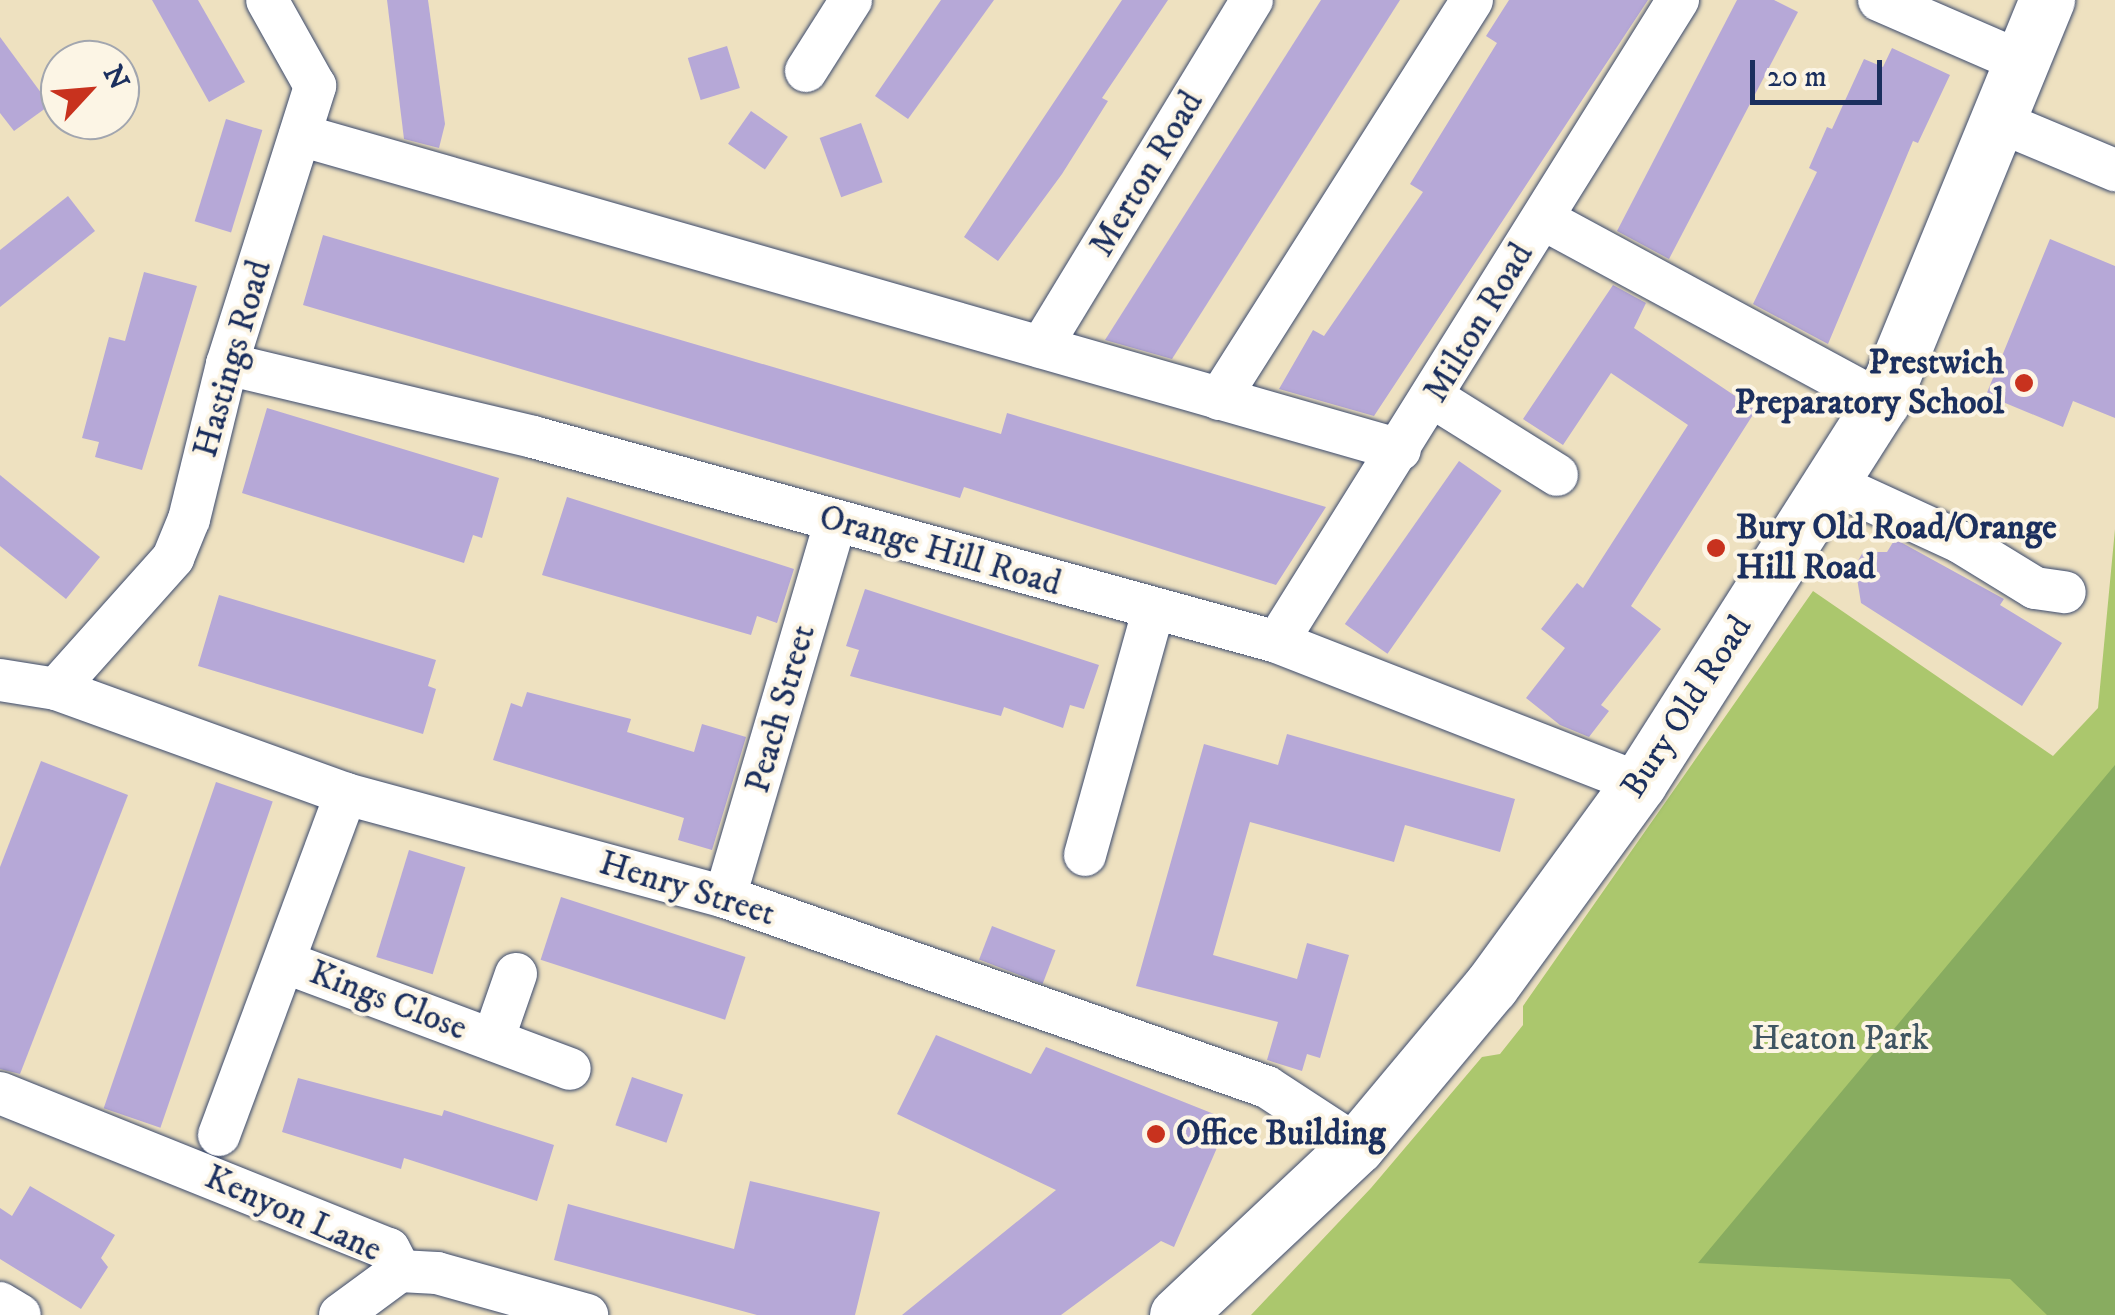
<!DOCTYPE html>
<style>
body{margin:0}
#map{position:relative;width:2115px;height:1315px;overflow:hidden;background:#eee1c0;font-family:"IM FELL DW Pica",serif}
div>[style]{position:absolute}
[style*='--x']{left:calc(var(--x)*1px);top:calc(var(--y)*1px);width:calc(var(--w)*1px);rotate:calc(var(--a)*1deg)}
.green>*{inset:0;background:#abc76d}
.forest>*{inset:0;background:#88ac60}
.building>*{inset:0;background:#b6a8d7;transform-origin:0 0}
.roads{filter:drop-shadow(0 0 2px #3b4a6d) drop-shadow(0 0 2px #3b4a6d)}
.minor>*{height:42px;margin:-21px;padding:0 21px;transform-origin:21px;border-radius:21px;background:#fff}
.major>*{height:55px;margin:-27.5px;padding:0 27.5px;transform-origin:27.5px;border-radius:27.5px;background:#fff}
.dots>*{width:28px;height:28px;translate:-50% -50%;box-sizing:border-box;border:5px solid #fcf5e5;border-radius:50%}
span{translate:-50% -50%;white-space:nowrap;text-align:center;line-height:1.15;-webkit-text-stroke:8px #fcf5e5;paint-order:stroke}
.street-label{font-size:35px;color:#1b2f5e}
.poi-label{font-size:35px;color:#1b2f5e;font-weight:700}
.right{translate:-100% -50%;text-align:right}
.left{translate:0 -50%;text-align:left}
.park-label{font-size:35px;color:#3f5562}
.north{position:absolute;left:40px;top:40px;width:100px;height:100px;box-sizing:border-box;background:#fcf5e5;border:2px solid #a2a6af;border-radius:50%;rotate:64deg;font-size:28px;font-weight:700;line-height:40px;text-align:center;color:#1b2f5e}
.north::after{content:'';display:block;margin:auto;width:35px;height:45px;background:#c8321e;clip-path:polygon(50% 0,100% 100%,50% 72%,0 100%)}
.scale{position:absolute;left:1750px;top:60px;width:132px;height:45px;box-sizing:border-box;border:5px solid #1b2f5e;border-top:0;padding-left:12px;font-size:30px;line-height:35px;white-space:nowrap;color:#1b2f5e;-webkit-text-stroke:8px #fcf5e5;paint-order:stroke}
</style>
<div id="map">
<div class="green">
<div style="clip-path:polygon(2115px 529px,2115px 1315px,1251px 1315px,1371px 1188px,1482px 1057px,1500px 1054px,1523px 1025px,1523px 1006px,1813px 591px,2053px 756px,2098px 708px)"></div>
</div>
<div class="forest">
<div style="clip-path:polygon(2115px 765px,2115px 1315px,2047px 1315px,2010px 1279px,1698px 1263px)"></div>
</div>
<div class="building">
<div style="clip-path:polygon(152px 0,198px 0,245px 82px,209px 102px)"></div>
<div style="clip-path:polygon(387px 0,428px 0,445px 124px,439px 148px,404px 139px)"></div>
<div style="clip-path:polygon(941px 0,994px 0,908px 119px,875px 96px)"></div>
<div style="clip-path:polygon(1122px 0,1168px 0,1102px 98px,1108px 101px,1062px 174px,998px 261px,964px 237px)"></div>
<div style="clip-path:polygon(1321px 0,1400px 0,1172px 359px,1105px 340px)"></div>
<div style="clip-path:polygon(1509px 0,1648px 0,1374px 416px,1279px 389px,1313px 330px,1324px 336px,1423px 192px,1410px 184px,1497px 43px,1486px 36px)"></div>
<div style="clip-path:polygon(1737px 0,1774px 0,1798px 12px,1669px 259px,1617px 231px)"></div>
<div style="clip-path:polygon(0 37px,50px 105px,14px 131px,0 113px)"></div>
<div style="left:727px;top:46px;width:44px;height:41px;rotate:73deg"></div>
<div style="clip-path:polygon(1892px 48px,1950px 75px,1918px 143px,1913px 141px,1828px 344px,1753px 304px,1817px 172px,1809px 168px,1827px 127px,1832px 129px,1864px 59px,1883px 67px)"></div>
<div style="left:751px;top:111px;width:45px;height:40px;rotate:35deg"></div>
<div style="left:226px;top:119px;width:38px;height:107px;rotate:17deg"></div>
<div style="left:861px;top:123px;width:63px;height:44px;rotate:70deg"></div>
<div style="clip-path:polygon(68px 196px,95px 231px,0 307px,0 250px)"></div>
<div style="clip-path:polygon(323px 235px,1001px 434px,1007px 413px,1326px 507px,1276px 585px,964px 487px,960px 498px,303px 305px)"></div>
<div style="clip-path:polygon(2050px 239px,2115px 266px,2115px 418px,2073px 401px,2063px 427px,1986px 395px)"></div>
<div style="clip-path:polygon(144px 272px,197px 286px,142px 470px,95px 457px,99px 442px,82px 438px,109px 337px,125px 341px)"></div>
<div style="clip-path:polygon(1613px 285px,1646px 303px,1634px 328px,1756px 410px,1631px 606px,1661px 629px,1601px 705px,1609px 711px,1589px 737px,1560px 725px,1526px 698px,1565px 648px,1541px 629px,1577px 583px,1583px 588px,1688px 425px,1611px 373px,1563px 445px,1523px 419px)"></div>
<div style="clip-path:polygon(267px 408px,499px 478px,482px 538px,473px 535px,464px 563px,242px 493px)"></div>
<div style="left:1459px;top:461px;width:52px;height:199px;rotate:35deg"></div>
<div style="clip-path:polygon(0 475px,100px 557px,66px 599px,0 546px)"></div>
<div style="clip-path:polygon(567px 497px,794px 569px,777px 623px,757px 616px,751px 635px,542px 575px)"></div>
<div style="clip-path:polygon(1895px 539px,2004px 599px,2000px 605px,2062px 643px,2022px 706px,1861px 603px,1855px 566px,1863px 552px,1887px 552px)"></div>
<div style="clip-path:polygon(865px 589px,1099px 665px,1084px 709px,1070px 705px,1063px 728px,1004px 707px,1001px 716px,850px 676px,859px 650px,846px 646px)"></div>
<div style="clip-path:polygon(219px 595px,436px 660px,428px 686px,436px 689px,423px 734px,198px 666px)"></div>
<div style="clip-path:polygon(527px 692px,631px 719px,627px 732px,694px 752px,702px 724px,746px 737px,712px 850px,678px 840px,684px 818px,493px 760px,511px 703px,522px 707px)"></div>
<div style="clip-path:polygon(1287px 734px,1515px 799px,1500px 852px,1405px 825px,1394px 862px,1250px 822px,1213px 955px,1297px 979px,1307px 943px,1349px 955px,1320px 1058px,1307px 1054px,1302px 1071px,1267px 1060px,1278px 1022px,1136px 986px,1204px 744px,1278px 765px)"></div>
<div style="clip-path:polygon(41px 761px,128px 795px,20px 1074px,0 1069px,0 867px)"></div>
<div style="left:216px;top:782px;width:60px;height:345px;rotate:19deg"></div>
<div style="left:409px;top:850px;width:59px;height:112px;rotate:17deg"></div>
<div style="left:561px;top:897px;width:194px;height:66px;rotate:18deg"></div>
<div style="left:992px;top:926px;width:68px;height:36px;rotate:21deg"></div>
<div style="clip-path:polygon(936px 1035px,1031px 1074px,1046px 1047px,1229px 1120px,1174px 1247px,1161px 1241px,1061px 1315px,902px 1315px,1056px 1190px,897px 1114px)"></div>
<div style="left:632px;top:1077px;width:54px;height:51px;rotate:19deg"></div>
<div style="clip-path:polygon(298px 1078px,442px 1116px,444px 1110px,554px 1145px,537px 1201px,404px 1158px,401px 1169px,282px 1132px)"></div>
<div style="clip-path:polygon(750px 1181px,880px 1212px,855px 1315px,757px 1315px,554px 1260px,568px 1204px,734px 1249px)"></div>
<div style="clip-path:polygon(30px 1186px,115px 1235px,101px 1258px,108px 1267px,81px 1309px,0 1259px,0 1208px,12px 1216px)"></div>
</div>
<div class="roads">
<div class="minor">
<div style="--x:1879;--y:0;--w:158;--a:23.5"></div>
<div style="--x:806;--y:71;--w:84;--a:-57.6"></div>
<div style="--x:2000;--y:122;--w:125;--a:22.7"></div>
<div style="--x:300;--y:135;--w:1144;--a:15.98"></div>
<div style="--x:1543;--y:219;--w:385;--a:28.4"></div>
<div style="--x:1041;--y:347;--w:406;--a:-58.7"></div>
<div style="--x:227;--y:364;--w:315;--a:13.4"></div>
<div style="--x:533;--y:437;--w:772;--a:15.4"></div>
<div style="--x:1277;--y:642;--w:388;--a:21.3"></div>
<div style="--x:1434;--y:398;--w:145;--a:32"></div>
<div style="--x:1219;--y:399;--w:472;--a:-57.6"></div>
<div style="--x:1834;--y:484;--w:139;--a:24.7"></div>
<div style="--x:1960;--y:542;--w:88;--a:31.5"></div>
<div style="--x:2035;--y:588;--w:30;--a:8"></div>
<div style="--x:1277;--y:642;--w:757;--a:-58.01"></div>
<div style="--x:0;--y:680;--w:57;--a:9.1"></div>
<div style="--x:56;--y:689;--w:308;--a:19.9"></div>
<div style="--x:346;--y:794;--w:393;--a:15.2"></div>
<div style="--x:725;--y:897;--w:574;--a:19.32"></div>
<div style="--x:1267;--y:1087;--w:108;--a:33.2"></div>
<div style="--x:56;--y:689;--w:176;--a:-48.2"></div>
<div style="--x:173;--y:558;--w:42;--a:-67.7"></div>
<div style="--x:189;--y:519;--w:160;--a:-76.2"></div>
<div style="--x:227;--y:364;--w:292;--a:-72.4"></div>
<div style="--x:315;--y:86;--w:98;--a:-119.2"></div>
<div style="--x:1085;--y:855;--w:252;--a:-74.4"></div>
<div style="--x:725;--y:897;--w:392;--a:-73.6"></div>
<div style="--x:284;--y:962;--w:305;--a:20.5"></div>
<div style="--x:493;--y:1040;--w:70;--a:-70.8"></div>
<div style="--x:0;--y:1093;--w:419;--a:21.9"></div>
<div style="--x:389;--y:1249;--w:25;--a:63"></div>
<div style="--x:219;--y:1135;--w:364;--a:-69.6"></div>
<div style="--x:400;--y:1271;--w:37;--a:3"></div>
<div style="--x:437;--y:1273;--w:156;--a:15.6"></div>
<div style="--x:0;--y:1303;--w:23;--a:31"></div>
<div style="--x:340;--y:1315;--w:74;--a:-36.3"></div>
</div>
<div class="major">
<div style="--x:1177;--y:1315;--w:247;--a:-43.2"></div>
<div style="--x:1357;--y:1146;--w:209;--a:-50.1"></div>
<div style="--x:1491;--y:986;--w:251;--a:-53.9"></div>
<div style="--x:1639;--y:783;--w:452;--a:-57.5"></div>
<div style="--x:1882;--y:402;--w:435;--a:-67.7"></div>
</div>
</div>
<div class="dots">
<div style="left:2024px;top:383px;background:#c8321e"></div>
<div style="left:1716px;top:548px;background:#c8321e"></div>
<div style="left:1156px;top:1134px;background:#c8321e"></div>
</div>
<div class="street-label">
<span style="left:1147px;top:174px;rotate:-59deg">Merton Road</span>
<span style="left:1479px;top:323px;rotate:-59deg">Milton Road</span>
<span style="left:233px;top:359px;rotate:-74deg">Hastings Road</span>
<span style="left:940px;top:551px;rotate:16deg">Orange Hill Road</span>
<span style="left:1687px;top:707px;rotate:-57deg">Bury Old Road</span>
<span style="left:781px;top:709px;rotate:-74deg">Peach Street</span>
<span style="left:687px;top:889px;rotate:17deg">Henry Street</span>
<span style="left:388px;top:1001px;rotate:21deg">Kings Close</span>
<span style="left:293px;top:1214px;rotate:24deg">Kenyon Lane</span>
</div>
<div class="poi-label">
<span class="right" style="left:2004px;top:383px">Prestwich<br>Preparatory School</span>
<span class="left" style="left:1736px;top:548px">Bury Old Road/Orange<br>Hill Road</span>
<span class="left" style="left:1176px;top:1134px">Office Building</span>
</div>
<div class="park-label">
<span style="left:1840px;top:1039px">Heaton Park</span>
</div>
<div class="north">N</div>
<div class="scale">20 m</div>
</div>
